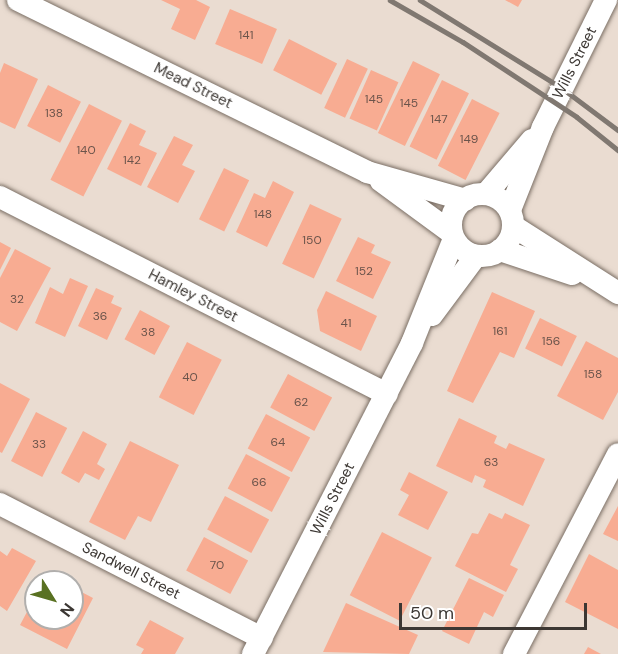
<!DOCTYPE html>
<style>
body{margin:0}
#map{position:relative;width:618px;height:654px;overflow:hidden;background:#eadcd1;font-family:"DM Sans",sans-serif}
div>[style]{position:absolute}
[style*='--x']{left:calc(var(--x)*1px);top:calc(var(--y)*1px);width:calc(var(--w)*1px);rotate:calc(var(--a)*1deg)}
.building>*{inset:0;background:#f8ac92;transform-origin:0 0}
.roads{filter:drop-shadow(0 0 2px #7a6e64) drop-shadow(0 0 2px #7a6e64)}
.street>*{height:22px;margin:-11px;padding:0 11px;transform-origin:11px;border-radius:11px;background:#fff}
.street>.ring{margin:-11px;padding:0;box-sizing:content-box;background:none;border:22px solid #fff;border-radius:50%}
.rail>*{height:4.5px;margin:-2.25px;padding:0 2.25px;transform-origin:2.25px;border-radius:2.25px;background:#807871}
span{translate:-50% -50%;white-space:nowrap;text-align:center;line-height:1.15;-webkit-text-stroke:5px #fff;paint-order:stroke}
.number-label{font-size:12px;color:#6b544b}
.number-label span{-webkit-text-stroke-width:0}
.street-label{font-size:15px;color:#3c3733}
.north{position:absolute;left:24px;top:570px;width:60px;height:60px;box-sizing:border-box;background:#fff;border:2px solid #b1afad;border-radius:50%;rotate:127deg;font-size:16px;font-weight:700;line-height:24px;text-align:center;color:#3c3733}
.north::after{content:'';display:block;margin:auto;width:21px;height:27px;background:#597122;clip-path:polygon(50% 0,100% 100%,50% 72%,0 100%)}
.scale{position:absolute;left:399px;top:603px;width:188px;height:27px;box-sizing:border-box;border:3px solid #3c3733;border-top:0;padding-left:8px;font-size:18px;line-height:21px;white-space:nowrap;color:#3c3733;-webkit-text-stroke:4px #fff;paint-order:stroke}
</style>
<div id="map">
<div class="building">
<div style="clip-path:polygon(161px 0,196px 0,210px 7px,195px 40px,171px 29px,180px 9px)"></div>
<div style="clip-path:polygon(505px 0,522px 0,518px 7px)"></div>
<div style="left:230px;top:9px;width:51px;height:38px;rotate:23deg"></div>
<div style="left:289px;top:39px;width:54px;height:35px;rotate:27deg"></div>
<div style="left:347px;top:59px;width:23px;height:54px;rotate:25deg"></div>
<div style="left:413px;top:61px;width:30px;height:80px;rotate:26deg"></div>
<div style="clip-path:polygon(4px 63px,38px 79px,15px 129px,0 122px,0 73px)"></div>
<div style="left:371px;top:70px;width:30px;height:53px;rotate:24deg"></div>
<div style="left:442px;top:80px;width:30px;height:74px;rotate:26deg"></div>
<div style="left:48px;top:85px;width:37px;height:46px;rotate:27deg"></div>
<div style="left:472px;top:99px;width:31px;height:75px;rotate:27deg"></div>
<div style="left:89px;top:104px;width:37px;height:85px;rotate:27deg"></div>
<div style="clip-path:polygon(130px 123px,146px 131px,139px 145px,157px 153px,141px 186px,107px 169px)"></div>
<div style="clip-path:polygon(174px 136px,193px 145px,182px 165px,195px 171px,178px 203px,147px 187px)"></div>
<div style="left:224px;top:168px;width:28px;height:57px;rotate:26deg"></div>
<div style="clip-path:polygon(273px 181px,294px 192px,267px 247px,236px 232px,254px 193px,265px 198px)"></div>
<div style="left:310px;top:204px;width:35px;height:66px;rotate:25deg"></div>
<div style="clip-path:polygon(358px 237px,375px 245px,371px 253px,391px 262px,373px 299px,336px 281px)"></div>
<div style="clip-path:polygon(0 242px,11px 248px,0 270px)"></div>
<div style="clip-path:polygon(15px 249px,51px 268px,17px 331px,0 322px,0 278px)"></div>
<div style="clip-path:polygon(70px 278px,88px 286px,65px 337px,35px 323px,50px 287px,63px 294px)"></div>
<div style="clip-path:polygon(96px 288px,114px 296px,111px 303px,122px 308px,107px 340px,78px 326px)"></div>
<div style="clip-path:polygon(326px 291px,377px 316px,361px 351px,320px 331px,317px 310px)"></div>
<div style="clip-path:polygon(492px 292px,535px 311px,514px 358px,500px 352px,473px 403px,447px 391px)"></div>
<div style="left:140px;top:310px;width:34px;height:33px;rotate:28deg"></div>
<div style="left:540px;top:318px;width:41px;height:34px;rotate:26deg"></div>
<div style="clip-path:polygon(586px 341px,618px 358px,618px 392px,603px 420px,557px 396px)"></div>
<div style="left:187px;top:342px;width:39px;height:62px;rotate:27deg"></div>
<div style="left:288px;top:374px;width:50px;height:38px;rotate:28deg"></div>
<div style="clip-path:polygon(0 383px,30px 399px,2px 453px,0 452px)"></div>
<div style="left:36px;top:412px;width:35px;height:55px;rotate:27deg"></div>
<div style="left:266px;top:414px;width:50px;height:39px;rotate:28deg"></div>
<div style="clip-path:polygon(459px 418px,497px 436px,494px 443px,506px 449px,509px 443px,545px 459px,523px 506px,483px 487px,486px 480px,475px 475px,472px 483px,436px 466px)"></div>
<div style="clip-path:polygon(83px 431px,107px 444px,97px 464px,105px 469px,99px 480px,85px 473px,79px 483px,61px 473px)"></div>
<div style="clip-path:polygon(130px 441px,179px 465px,151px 522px,138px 516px,125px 540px,89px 522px)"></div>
<div style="left:246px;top:454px;width:50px;height:39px;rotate:28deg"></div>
<div style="clip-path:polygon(409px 472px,448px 492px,428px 530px,398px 515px,409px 495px,400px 490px)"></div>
<div style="left:225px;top:496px;width:50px;height:38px;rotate:28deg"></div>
<div style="clip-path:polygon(618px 506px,618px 541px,603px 534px)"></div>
<div style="clip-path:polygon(489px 513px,502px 519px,505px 513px,530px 525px,510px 565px,518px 569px,506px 592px,455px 566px,472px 533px,478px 534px)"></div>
<div style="left:382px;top:532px;width:56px;height:71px;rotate:27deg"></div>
<div style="left:204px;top:537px;width:50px;height:38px;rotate:28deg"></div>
<div style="clip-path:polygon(12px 548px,36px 561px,7px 611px,0 606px,0 551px,7px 556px)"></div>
<div style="clip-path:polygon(589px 554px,618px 570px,618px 629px,565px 602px)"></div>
<div style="clip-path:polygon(47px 574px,62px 582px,43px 582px)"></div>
<div style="clip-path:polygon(469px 578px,504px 595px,493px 617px,484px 612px,469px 644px,442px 631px)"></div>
<div style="clip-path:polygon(72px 587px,93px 598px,67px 649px,20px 625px,36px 595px,36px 618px,72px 618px)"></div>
<div style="clip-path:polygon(346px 603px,418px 635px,409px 654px,323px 652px)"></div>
<div style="clip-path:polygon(150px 620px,184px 638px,175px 654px,141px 654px,144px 649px,136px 645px)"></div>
<div style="clip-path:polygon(588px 647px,601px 654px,584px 654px)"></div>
</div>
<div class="roads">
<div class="street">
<div style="--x:18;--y:0;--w:389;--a:26.2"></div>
<div style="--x:367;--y:172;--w:102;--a:15.9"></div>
<div style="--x:381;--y:181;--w:84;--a:36.3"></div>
<div style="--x:486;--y:194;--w:71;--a:-49.6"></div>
<div class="ring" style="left:451px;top:194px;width:40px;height:40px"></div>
<div style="--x:0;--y:197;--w:434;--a:27"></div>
<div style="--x:510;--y:210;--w:89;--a:-68.3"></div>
<div style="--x:543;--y:127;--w:142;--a:-63.6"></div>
<div style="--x:513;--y:226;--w:125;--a:32.5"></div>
<div style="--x:500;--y:250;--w:76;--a:18.4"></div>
<div style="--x:432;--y:315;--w:72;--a:-53.4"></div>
<div style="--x:0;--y:504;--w:294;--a:27.1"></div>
<div style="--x:253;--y:654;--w:349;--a:-62.9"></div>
<div style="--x:412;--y:343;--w:110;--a:-68.1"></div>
<div style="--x:514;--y:654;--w:225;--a:-62.5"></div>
</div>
</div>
<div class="rail">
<div style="--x:390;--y:0;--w:84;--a:29.9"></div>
<div style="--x:463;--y:42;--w:136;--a:33.3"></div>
<div style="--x:577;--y:117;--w:53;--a:38.8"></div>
<div style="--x:420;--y:0;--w:167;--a:31.8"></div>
<div style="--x:562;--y:88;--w:70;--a:36.9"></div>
</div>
<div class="number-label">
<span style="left:246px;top:36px">141</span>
<span style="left:374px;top:100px">145</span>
<span style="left:409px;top:104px">145</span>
<span style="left:54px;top:114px">138</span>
<span style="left:439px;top:120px">147</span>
<span style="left:469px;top:140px">149</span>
<span style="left:86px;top:151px">140</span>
<span style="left:132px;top:161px">142</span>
<span style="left:263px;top:215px">148</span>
<span style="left:312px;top:241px">150</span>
<span style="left:364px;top:272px">152</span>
<span style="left:17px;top:300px">32</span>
<span style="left:100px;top:317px">36</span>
<span style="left:346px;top:324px">41</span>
<span style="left:500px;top:332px">161</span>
<span style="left:148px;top:333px">38</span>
<span style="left:551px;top:342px">156</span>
<span style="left:593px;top:375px">158</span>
<span style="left:190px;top:378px">40</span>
<span style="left:301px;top:403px">62</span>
<span style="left:278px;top:443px">64</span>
<span style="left:39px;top:445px">33</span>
<span style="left:491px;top:463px">63</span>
<span style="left:259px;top:483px">66</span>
<span style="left:217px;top:566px">70</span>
</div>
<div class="street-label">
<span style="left:575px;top:63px;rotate:-63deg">Wills Street</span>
<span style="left:193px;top:86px;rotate:26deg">Mead Street</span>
<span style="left:193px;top:296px;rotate:27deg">Hamley Street</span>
<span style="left:333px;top:499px;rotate:-63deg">Wills Street</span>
<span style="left:131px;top:571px;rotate:27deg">Sandwell Street</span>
</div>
<div class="north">N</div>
<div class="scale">50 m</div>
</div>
